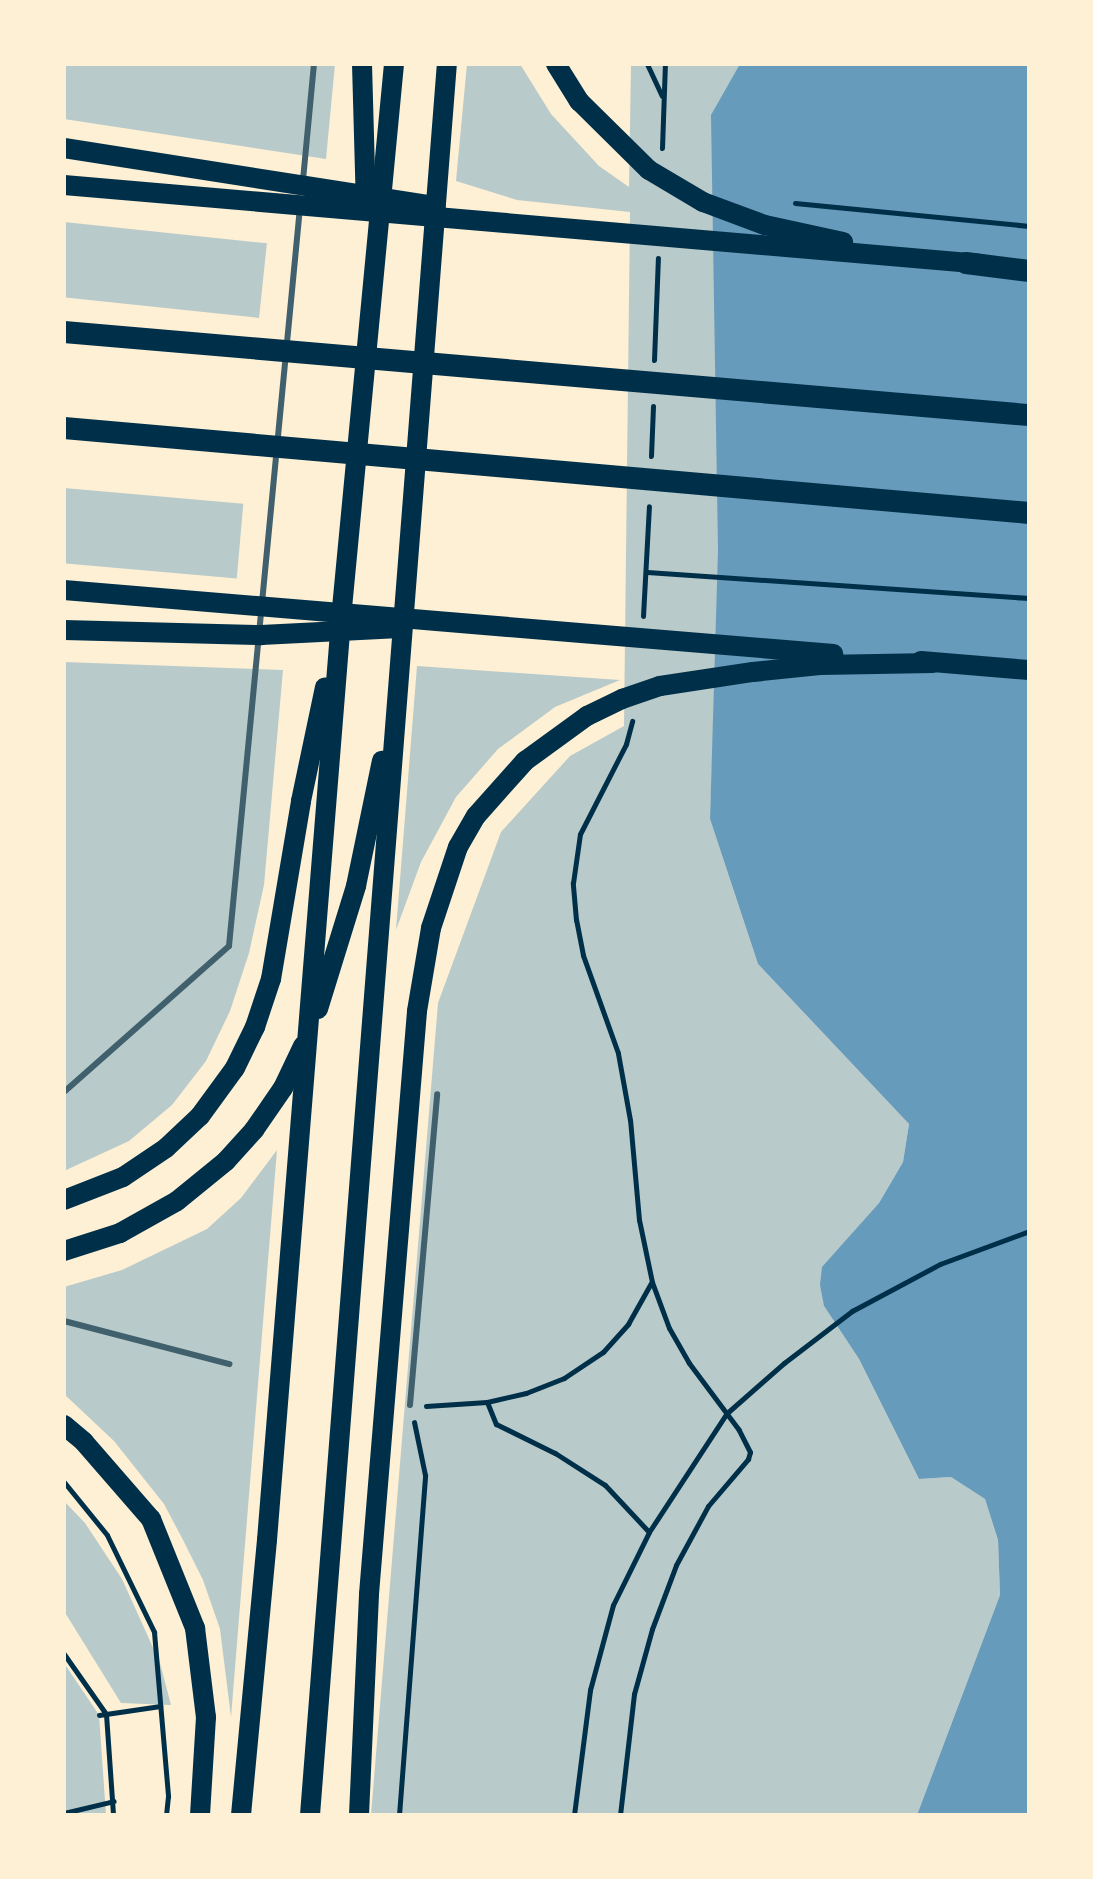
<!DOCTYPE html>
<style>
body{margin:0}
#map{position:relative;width:1093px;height:1879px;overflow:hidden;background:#fdf0d5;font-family:"Varela Round",sans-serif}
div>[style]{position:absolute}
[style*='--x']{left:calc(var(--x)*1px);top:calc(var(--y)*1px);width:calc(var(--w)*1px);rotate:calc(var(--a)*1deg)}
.green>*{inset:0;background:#b9caca;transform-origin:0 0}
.water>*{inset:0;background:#669bbc}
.path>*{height:5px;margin:-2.5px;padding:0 2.5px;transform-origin:2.5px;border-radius:2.5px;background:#003049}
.service>*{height:6px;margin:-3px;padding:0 3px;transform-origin:3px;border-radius:3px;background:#3f606c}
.primary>*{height:20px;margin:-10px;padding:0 10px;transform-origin:10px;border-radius:10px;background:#003049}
.trunk>*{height:22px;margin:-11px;padding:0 11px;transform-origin:11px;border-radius:11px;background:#003049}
span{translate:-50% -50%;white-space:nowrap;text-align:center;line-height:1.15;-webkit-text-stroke:6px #fdf0d5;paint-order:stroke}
.frame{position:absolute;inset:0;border:66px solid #fdf0d5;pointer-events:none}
</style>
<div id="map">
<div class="green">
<div style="clip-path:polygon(64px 64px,335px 64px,326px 159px,64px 119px)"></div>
<div style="clip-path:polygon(467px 64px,520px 64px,551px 114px,599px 166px,629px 187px,631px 64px,1029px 64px,714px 711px,710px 819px,758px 964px,909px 1124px,903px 1162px,879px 1203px,823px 1267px,824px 1306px,859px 1359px,919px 1479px,951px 1477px,985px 1499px,998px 1540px,1000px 1595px,917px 1815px,371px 1815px,438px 1003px,501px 832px,570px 756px,624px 726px,630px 212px,517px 200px,456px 181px)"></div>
<div style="left:64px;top:222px;width:204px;height:75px;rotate:6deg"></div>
<div style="left:64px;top:488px;width:180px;height:75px;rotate:5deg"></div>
<div style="clip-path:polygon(64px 662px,283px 670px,264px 885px,249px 953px,230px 1011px,206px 1061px,172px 1105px,129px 1141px,64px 1171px)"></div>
<div style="clip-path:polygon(417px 666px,620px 680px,555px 707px,498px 749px,456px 797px,421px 862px,396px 930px)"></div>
<div style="clip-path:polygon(277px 1150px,231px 1717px,220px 1629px,203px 1580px,182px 1538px,164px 1504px,114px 1441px,64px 1394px,64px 1287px,122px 1270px,207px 1229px,241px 1198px)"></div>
<div style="clip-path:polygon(64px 1501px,85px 1523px,122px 1579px,160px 1663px,171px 1705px,121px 1703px,64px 1611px)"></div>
<div style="clip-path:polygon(64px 1663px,99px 1715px,106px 1815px,64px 1815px)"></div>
</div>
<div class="water">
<div style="clip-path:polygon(740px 64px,1029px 64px,1029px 1815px,917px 1815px,1000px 1595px,998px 1540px,985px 1499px,951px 1477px,919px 1479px,859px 1359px,824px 1306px,820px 1285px,822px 1267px,879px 1203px,903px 1162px,909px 1124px,758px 964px,710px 819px,718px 550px,711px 115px)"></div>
</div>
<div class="path">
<div style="--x:647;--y:64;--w:35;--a:65"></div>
<div style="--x:662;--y:148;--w:84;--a:-88"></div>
<div style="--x:795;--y:203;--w:235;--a:5.6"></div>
<div style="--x:654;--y:360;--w:102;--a:-87.8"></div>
<div style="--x:651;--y:456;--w:50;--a:-87.7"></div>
<div style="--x:647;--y:572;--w:383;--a:3.9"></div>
<div style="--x:643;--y:616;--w:110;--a:-86.9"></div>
<div style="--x:487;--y:1402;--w:24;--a:68"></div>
<div style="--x:496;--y:1424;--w:66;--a:26.2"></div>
<div style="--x:555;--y:1453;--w:59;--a:32.6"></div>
<div style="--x:605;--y:1485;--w:64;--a:46.9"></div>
<div style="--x:426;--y:1406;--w:61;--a:-3.8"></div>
<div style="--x:487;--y:1402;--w:40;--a:-13"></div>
<div style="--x:526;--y:1393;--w:41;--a:-21.5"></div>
<div style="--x:564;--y:1378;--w:47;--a:-33.7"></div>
<div style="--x:603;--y:1352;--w:38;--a:-48"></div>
<div style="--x:628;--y:1324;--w:47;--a:-60.7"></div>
<div style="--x:64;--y:1482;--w:68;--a:50.9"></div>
<div style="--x:107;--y:1535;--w:108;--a:64.1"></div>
<div style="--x:154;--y:1632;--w:165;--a:85.1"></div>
<div style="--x:168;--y:1796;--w:19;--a:96"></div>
<div style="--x:64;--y:1654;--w:73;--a:55"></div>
<div style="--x:106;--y:1714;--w:101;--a:86"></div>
<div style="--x:99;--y:1715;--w:62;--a:-8.4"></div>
<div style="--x:64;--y:1813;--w:51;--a:-13.5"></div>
<div style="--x:399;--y:1815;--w:341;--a:-85.6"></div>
<div style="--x:425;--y:1475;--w:54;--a:-101.7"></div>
<div style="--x:574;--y:1815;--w:126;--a:-82.7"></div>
<div style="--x:590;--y:1690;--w:88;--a:-74.9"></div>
<div style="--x:613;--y:1605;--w:81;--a:-63.7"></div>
<div style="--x:649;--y:1532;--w:142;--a:-56.8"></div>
<div style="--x:727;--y:1413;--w:76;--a:-41.3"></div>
<div style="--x:784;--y:1363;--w:86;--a:-37.4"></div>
<div style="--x:852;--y:1311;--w:100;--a:-28.1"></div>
<div style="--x:940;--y:1264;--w:95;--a:-20.3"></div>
<div style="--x:620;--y:1815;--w:122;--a:-83.4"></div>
<div style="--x:634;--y:1694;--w:67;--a:-74.5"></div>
<div style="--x:652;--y:1629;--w:68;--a:-69.4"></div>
<div style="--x:676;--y:1565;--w:67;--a:-61.5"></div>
<div style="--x:708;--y:1506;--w:62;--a:-49.6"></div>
<div style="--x:748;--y:1459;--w:7;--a:-74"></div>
<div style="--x:750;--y:1452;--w:25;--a:-117"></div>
<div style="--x:739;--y:1430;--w:84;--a:-126.7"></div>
<div style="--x:689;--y:1363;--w:40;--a:-119.7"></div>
<div style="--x:669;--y:1328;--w:49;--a:-110.3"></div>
<div style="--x:652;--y:1282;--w:63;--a:-101.8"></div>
<div style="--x:639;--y:1220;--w:100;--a:-95.1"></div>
<div style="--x:630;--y:1120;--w:68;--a:-100.2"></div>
<div style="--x:618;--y:1053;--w:104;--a:-109.7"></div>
<div style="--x:583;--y:955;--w:36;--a:-101"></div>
<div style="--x:576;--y:920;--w:37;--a:-95"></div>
<div style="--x:573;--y:883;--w:49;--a:-81.9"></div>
<div style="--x:580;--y:834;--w:101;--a:-62.9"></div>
<div style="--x:626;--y:744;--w:24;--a:-75"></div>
</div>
<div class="service">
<div style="--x:303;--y:180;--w:117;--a:-84.6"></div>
<div style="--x:64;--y:1092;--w:220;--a:-41.5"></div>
<div style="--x:229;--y:946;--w:742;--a:-84.51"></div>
<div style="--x:64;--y:1321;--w:171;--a:14.6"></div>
<div style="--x:410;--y:1405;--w:312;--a:-85"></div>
</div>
<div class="primary">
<div style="--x:362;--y:64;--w:142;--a:88.4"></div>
<div style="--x:556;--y:64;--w:44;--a:58.1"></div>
<div style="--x:579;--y:101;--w:98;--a:44.6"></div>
<div style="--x:649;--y:170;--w:63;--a:30.7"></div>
<div style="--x:703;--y:202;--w:66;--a:20.4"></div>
<div style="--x:765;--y:225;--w:80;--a:12.3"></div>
<div style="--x:64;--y:148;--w:376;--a:8.9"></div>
<div style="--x:64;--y:185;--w:920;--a:4.92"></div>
<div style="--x:64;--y:590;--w:772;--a:4.76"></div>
<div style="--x:64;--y:630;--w:197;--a:1.5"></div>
<div style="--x:261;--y:635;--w:139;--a:-2.9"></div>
<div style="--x:921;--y:661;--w:108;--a:4.8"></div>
<div style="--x:318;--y:1009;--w:129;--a:-72.8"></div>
<div style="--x:356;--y:886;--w:128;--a:-78.3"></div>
<div style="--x:64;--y:1200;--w:63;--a:-21.3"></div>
<div style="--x:123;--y:1177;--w:52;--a:-34"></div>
<div style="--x:166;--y:1148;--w:47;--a:-43.3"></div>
<div style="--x:200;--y:1116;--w:59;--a:-53.9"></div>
<div style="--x:235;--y:1068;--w:46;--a:-64"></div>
<div style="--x:255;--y:1027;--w:51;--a:-71.6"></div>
<div style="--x:271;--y:979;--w:181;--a:-80.4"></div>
<div style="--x:301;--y:801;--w:116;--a:-78.1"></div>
<div style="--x:64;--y:1251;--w:59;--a:-17.8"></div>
<div style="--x:120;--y:1233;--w:65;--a:-29.3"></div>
<div style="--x:177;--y:1201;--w:63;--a:-39.2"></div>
<div style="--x:226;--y:1161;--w:42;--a:-47.9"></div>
<div style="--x:254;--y:1130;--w:51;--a:-55.4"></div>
<div style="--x:283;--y:1088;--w:47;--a:-64.5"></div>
<div style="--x:64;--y:1425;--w:26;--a:40"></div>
<div style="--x:84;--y:1442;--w:102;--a:49"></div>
<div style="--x:151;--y:1519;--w:118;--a:68"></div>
<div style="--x:195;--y:1628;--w:90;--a:83"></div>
<div style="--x:206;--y:1717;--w:98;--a:93.5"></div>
<div style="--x:241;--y:1815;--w:276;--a:-84.6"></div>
<div style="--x:267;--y:1540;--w:935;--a:-85.4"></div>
<div style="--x:342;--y:608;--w:546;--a:-84.54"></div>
<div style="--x:310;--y:1815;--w:1756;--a:-85.53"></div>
<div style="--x:359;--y:1815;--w:221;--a:-87.4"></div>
<div style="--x:369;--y:1594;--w:585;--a:-85.29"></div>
<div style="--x:417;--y:1011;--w:84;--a:-80.4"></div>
<div style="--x:431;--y:928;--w:85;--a:-71.6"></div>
<div style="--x:458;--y:847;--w:36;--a:-60"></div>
<div style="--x:476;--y:816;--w:74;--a:-48.3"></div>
<div style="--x:525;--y:761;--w:77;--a:-36"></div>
<div style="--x:587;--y:716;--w:39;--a:-26"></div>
<div style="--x:622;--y:699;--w:40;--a:-18.9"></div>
<div style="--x:660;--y:686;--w:94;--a:-8.6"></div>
<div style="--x:753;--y:672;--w:67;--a:-6"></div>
<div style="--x:820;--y:665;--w:113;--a:-1"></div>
</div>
<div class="trunk">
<div style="--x:966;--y:263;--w:64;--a:7.2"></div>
<div style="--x:64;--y:332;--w:969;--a:4.92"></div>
<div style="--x:64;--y:428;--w:969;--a:5.03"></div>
</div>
<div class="frame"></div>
</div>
